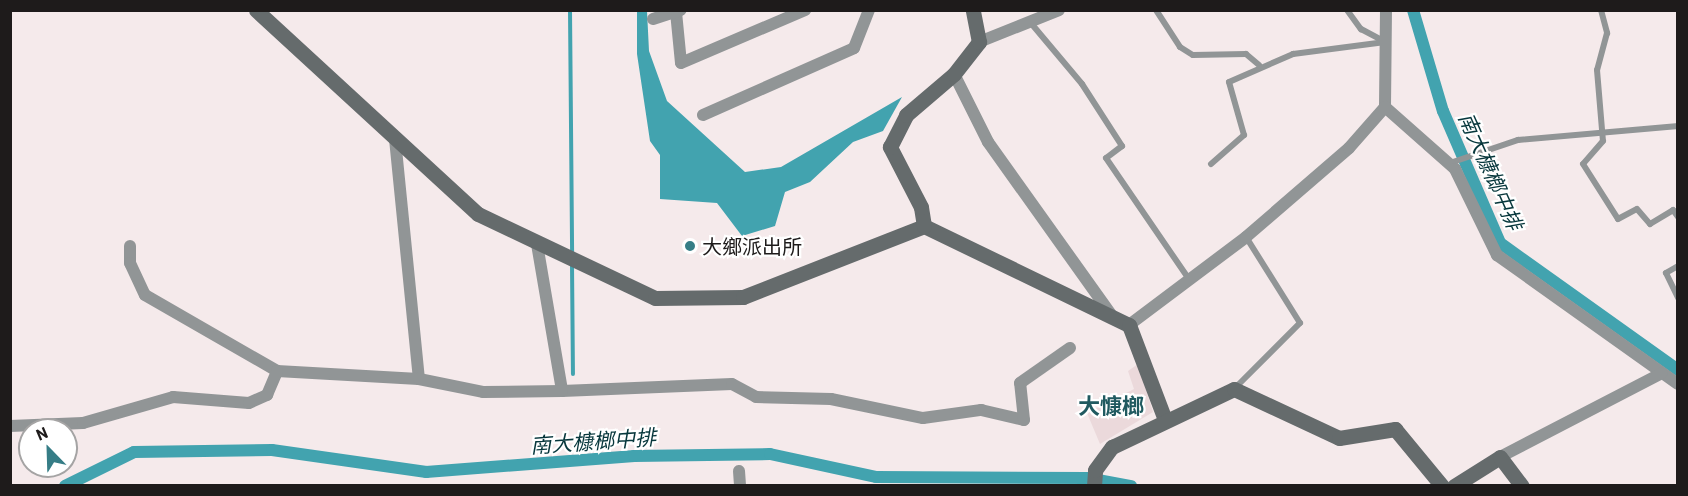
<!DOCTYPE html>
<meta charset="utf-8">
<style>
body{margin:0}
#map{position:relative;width:1688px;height:496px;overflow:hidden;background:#f5eaeb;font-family:Barlow,"Noto Sans TC",sans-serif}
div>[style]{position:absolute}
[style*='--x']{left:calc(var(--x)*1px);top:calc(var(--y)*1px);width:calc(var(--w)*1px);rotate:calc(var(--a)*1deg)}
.built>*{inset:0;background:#ebd9db}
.water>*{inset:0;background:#42a3af}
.stream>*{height:4px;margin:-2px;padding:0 2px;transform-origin:2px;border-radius:2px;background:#42a3af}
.canal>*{height:12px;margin:-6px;padding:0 6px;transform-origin:6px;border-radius:6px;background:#42a3af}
.lane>*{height:6px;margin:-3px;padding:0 3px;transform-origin:3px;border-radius:3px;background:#919596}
.street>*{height:12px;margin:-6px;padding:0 6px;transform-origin:6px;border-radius:6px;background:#919596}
.secondary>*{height:15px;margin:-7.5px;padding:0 7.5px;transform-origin:7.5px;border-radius:7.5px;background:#656b6c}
.dots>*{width:16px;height:16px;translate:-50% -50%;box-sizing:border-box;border:3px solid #fff;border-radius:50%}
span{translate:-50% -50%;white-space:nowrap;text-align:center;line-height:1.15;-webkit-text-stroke:4.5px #fff;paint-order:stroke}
.poi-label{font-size:20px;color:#1e1b1b}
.left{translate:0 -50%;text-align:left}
.water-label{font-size:21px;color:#07373c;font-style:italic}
.quarter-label{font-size:22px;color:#205a60;font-weight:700}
.frame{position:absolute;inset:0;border:12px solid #1e1b1b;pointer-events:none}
.north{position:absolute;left:18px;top:418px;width:60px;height:60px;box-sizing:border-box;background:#fff;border:2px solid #a5a4a4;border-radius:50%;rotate:337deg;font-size:16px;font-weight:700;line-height:24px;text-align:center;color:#1e1b1b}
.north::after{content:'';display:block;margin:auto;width:21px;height:27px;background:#367d86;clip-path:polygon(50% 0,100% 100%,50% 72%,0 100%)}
</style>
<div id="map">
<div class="built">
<div style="clip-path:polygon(1138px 364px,1153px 412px,1100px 444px,1087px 413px,1134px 389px,1128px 371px)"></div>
</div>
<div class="water">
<div style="clip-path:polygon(637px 11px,647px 11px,649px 51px,667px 101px,745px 172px,781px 167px,902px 97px,883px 131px,853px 142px,810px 182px,785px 192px,775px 226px,742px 236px,717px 203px,660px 199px,660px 155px,650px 141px,637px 54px)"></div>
</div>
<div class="stream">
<div style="--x:570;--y:10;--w:243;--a:89.5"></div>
<div style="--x:572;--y:264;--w:110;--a:89.5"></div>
</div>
<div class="canal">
<div style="--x:1413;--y:10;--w:105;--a:73.5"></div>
<div style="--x:1443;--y:111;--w:144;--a:66.6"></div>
<div style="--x:1500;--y:243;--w:219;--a:35.5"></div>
<div style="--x:65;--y:486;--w:77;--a:-26.2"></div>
<div style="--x:134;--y:452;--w:138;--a:-0.8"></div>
<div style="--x:272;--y:450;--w:156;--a:8.1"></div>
<div style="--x:426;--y:472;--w:209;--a:-4.4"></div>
<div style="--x:634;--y:456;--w:136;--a:-0.8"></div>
<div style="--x:770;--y:454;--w:108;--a:12.2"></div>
<div style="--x:876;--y:477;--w:211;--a:0.3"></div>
<div style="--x:1087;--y:478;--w:45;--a:10.3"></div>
</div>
<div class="lane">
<div style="--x:1156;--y:10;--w:44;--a:57"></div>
<div style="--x:1180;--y:47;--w:15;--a:32"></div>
<div style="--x:1193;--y:55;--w:53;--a:-1.1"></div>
<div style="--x:1246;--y:54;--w:17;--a:40"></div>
<div style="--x:1347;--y:10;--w:24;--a:54"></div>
<div style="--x:1361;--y:29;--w:27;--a:28"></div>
<div style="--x:1601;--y:10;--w:24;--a:75"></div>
<div style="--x:1607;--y:33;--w:38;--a:105"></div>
<div style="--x:1597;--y:70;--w:71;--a:85.2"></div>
<div style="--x:1603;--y:141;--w:30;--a:131"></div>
<div style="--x:1583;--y:164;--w:65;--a:57.5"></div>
<div style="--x:1618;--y:219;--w:21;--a:-28"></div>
<div style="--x:1637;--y:209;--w:20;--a:49"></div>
<div style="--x:1650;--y:224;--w:27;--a:-31"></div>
<div style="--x:1673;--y:210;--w:9;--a:54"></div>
<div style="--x:1030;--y:22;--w:81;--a:50"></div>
<div style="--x:1082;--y:84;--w:74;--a:57.2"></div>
<div style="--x:1122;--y:146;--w:20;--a:143"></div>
<div style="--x:1106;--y:158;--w:147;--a:55.6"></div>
<div style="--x:1450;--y:163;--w:72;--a:-18.7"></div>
<div style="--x:1518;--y:140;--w:161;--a:-5"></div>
<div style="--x:1211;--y:164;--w:44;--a:-41.3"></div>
<div style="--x:1244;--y:135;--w:55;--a:-105.8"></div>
<div style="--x:1229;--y:82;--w:70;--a:-23.6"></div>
<div style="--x:1293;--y:54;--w:93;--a:-7.4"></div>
<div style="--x:1678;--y:266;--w:14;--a:150"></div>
<div style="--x:1666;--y:273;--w:28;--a:64"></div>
<div style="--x:1235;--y:388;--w:92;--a:-45"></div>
<div style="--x:1300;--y:323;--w:102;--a:-122.1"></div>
</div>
<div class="street">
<div style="--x:1386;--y:10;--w:97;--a:90.6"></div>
<div style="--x:1385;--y:107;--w:94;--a:41.5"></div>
<div style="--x:1455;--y:169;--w:96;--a:64"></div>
<div style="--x:1497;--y:255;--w:222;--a:35.5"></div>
<div style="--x:676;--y:12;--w:51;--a:84.4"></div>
<div style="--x:681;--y:63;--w:135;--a:-23.1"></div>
<div style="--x:653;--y:19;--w:29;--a:-18"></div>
<div style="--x:979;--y:42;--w:86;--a:-21.8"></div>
<div style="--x:954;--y:74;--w:76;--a:63.4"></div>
<div style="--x:988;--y:142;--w:215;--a:54.5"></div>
<div style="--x:703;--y:115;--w:165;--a:-23.9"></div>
<div style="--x:854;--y:48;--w:41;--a:-68.5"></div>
<div style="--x:395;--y:139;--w:241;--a:84.3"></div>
<div style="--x:537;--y:244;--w:149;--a:80.3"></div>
<div style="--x:562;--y:391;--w:170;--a:-2.4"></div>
<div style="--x:732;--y:384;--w:27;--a:28"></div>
<div style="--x:756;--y:397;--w:75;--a:1.5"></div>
<div style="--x:831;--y:399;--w:94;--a:11.7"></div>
<div style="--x:923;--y:418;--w:59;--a:-7.9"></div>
<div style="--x:981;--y:410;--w:44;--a:13.1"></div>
<div style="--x:1024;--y:420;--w:37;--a:-96"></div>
<div style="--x:1020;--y:383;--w:61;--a:-35"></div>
<div style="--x:130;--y:246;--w:17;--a:90"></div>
<div style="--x:130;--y:263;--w:35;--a:65"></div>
<div style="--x:145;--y:295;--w:152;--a:29.9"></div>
<div style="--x:277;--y:371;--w:142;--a:3.2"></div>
<div style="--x:419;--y:379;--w:65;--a:11.5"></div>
<div style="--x:483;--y:392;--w:79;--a:-0.7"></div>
<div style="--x:1129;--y:325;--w:146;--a:-36.9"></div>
<div style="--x:1246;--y:237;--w:136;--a:-40.8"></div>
<div style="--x:1349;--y:148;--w:55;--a:-48.7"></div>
<div style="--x:10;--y:426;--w:73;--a:-2.4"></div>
<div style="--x:83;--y:423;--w:94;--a:-16.1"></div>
<div style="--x:173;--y:397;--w:76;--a:4.5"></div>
<div style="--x:249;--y:403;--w:20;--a:-24"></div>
<div style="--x:267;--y:395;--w:26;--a:-67"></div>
<div style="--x:1500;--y:457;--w:182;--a:-27.4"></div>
<div style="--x:739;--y:471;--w:15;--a:86"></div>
</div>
<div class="secondary">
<div style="--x:256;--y:10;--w:301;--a:42.6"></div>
<div style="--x:478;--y:214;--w:196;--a:25.4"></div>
<div style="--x:655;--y:298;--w:88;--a:-0.7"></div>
<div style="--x:743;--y:297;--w:194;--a:-21.4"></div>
<div style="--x:924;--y:226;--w:228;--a:25.8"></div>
<div style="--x:1129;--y:325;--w:102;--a:69.2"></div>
<div style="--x:924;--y:226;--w:19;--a:-99"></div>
<div style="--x:921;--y:207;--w:68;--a:-117.3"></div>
<div style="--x:890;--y:147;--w:36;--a:-63"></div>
<div style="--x:906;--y:115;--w:63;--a:-40.5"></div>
<div style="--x:954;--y:74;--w:41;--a:-52"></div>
<div style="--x:979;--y:42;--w:33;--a:-101"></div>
<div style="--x:1094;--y:486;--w:16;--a:-86"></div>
<div style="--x:1095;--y:470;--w:29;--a:-54"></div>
<div style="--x:1112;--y:447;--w:135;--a:-25.4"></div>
<div style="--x:1234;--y:389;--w:116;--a:25"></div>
<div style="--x:1339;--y:438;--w:57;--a:-9.1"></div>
<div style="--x:1395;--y:429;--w:74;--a:50.5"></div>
<div style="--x:1454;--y:486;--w:54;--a:-32.2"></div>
<div style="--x:1500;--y:457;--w:36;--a:53"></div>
</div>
<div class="dots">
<div style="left:690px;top:246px;background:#367d86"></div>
</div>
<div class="poi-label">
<span class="left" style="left:702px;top:246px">大鄉派出所</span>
</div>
<div class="water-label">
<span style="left:1491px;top:171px;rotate:66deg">南大槺榔中排</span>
<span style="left:593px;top:441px;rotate:-4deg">南大槺榔中排</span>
</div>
<div class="quarter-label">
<span style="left:1111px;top:406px">大慷榔</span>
</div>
<div class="frame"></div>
<div class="north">N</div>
</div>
